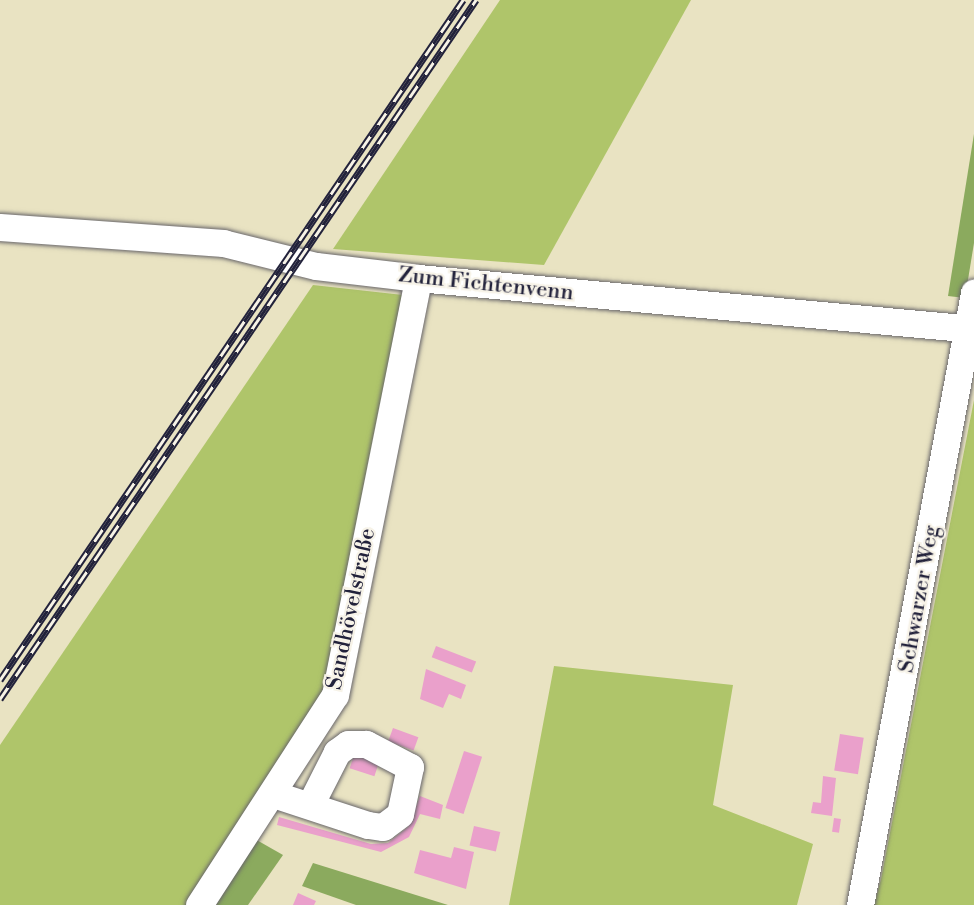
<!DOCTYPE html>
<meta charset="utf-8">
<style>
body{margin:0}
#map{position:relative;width:974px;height:905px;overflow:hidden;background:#e9e3c2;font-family:"Libre Bodoni",serif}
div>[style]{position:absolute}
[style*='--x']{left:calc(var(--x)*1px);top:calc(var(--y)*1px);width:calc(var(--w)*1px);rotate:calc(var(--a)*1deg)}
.green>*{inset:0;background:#afc56a}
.forest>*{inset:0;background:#8baa5e}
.building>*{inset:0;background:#eaa0cb;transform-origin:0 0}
.roads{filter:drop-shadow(0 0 2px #68666a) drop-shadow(0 0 2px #68666a)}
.minor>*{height:27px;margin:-13.5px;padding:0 13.5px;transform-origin:13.5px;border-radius:13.5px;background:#fff}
.rail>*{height:7px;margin-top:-3.5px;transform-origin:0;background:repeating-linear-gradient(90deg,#f7f3e8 0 14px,#22223b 0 28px);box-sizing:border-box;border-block:2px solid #22223b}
span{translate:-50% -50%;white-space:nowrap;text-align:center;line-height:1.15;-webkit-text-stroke:4.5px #f7f3e8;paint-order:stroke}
.street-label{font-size:22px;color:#22223b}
</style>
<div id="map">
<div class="green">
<div style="clip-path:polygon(500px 0,691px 0,544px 265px,333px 249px)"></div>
<div style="clip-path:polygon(313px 285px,403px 295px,323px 702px,186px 905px,0 905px,0 745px)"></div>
<div style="clip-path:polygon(974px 400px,974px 905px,874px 905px,881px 879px)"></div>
<div style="clip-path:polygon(554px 666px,733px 685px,713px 805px,813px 844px,797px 905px,509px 905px)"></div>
</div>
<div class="forest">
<div style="clip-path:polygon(974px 134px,974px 243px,965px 298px,948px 296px)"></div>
<div style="clip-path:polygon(253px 838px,283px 855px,248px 905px,208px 905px)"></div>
<div style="clip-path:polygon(313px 863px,448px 905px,356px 905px,302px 886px)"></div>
</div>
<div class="building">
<div style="left:436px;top:646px;width:43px;height:12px;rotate:21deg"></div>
<div style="clip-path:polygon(426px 669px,466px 685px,461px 699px,449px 694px,443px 708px,420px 699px)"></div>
<div style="left:393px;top:728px;width:27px;height:14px;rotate:20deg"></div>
<div style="left:840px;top:734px;width:24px;height:37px;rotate:9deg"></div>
<div style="left:464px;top:751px;width:19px;height:60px;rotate:18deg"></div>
<div style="left:354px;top:755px;width:26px;height:14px;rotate:18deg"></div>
<div style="clip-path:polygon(823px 776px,836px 778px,832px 816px,811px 813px,813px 802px,821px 803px)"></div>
<div style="clip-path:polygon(420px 796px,443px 805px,440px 819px,420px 814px,409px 837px,381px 852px,277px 825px,279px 817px,371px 844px,388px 843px,408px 827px)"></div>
<div style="left:834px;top:818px;width:7px;height:14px;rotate:8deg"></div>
<div style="left:474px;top:826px;width:27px;height:20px;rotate:13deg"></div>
<div style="clip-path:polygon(454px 847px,474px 852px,466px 889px,414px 873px,420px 850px,451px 858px)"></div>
<div style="clip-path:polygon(298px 893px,316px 901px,314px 905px,293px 905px)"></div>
</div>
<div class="roads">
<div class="minor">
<div style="--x:0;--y:227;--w:224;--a:4.1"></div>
<div style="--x:223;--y:243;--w:96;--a:13.9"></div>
<div style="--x:316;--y:266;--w:103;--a:6.7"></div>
<div style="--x:418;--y:278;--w:558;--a:5.24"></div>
<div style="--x:273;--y:794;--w:100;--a:18.1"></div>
<div style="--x:368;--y:825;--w:15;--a:8"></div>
<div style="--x:383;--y:827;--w:21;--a:-37"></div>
<div style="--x:400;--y:814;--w:48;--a:-78"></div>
<div style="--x:410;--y:767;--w:50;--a:-152.4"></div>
<div style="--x:366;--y:744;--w:18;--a:180"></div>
<div style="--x:348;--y:744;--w:14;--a:144"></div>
<div style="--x:337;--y:752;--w:59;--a:117"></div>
<div style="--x:199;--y:905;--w:250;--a:-57.1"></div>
<div style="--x:335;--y:695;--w:425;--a:-78.7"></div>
<div style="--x:860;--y:905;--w:623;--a:-79.45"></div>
</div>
</div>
<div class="rail">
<div style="--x:0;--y:680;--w:823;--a:-55.75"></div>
<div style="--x:0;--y:699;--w:846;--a:-55.75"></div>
</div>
<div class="street-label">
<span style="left:486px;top:284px;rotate:6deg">Zum Fichtenvenn</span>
<span style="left:919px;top:599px;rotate:-80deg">Schwarzer Weg</span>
<span style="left:351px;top:609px;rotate:-78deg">Sandhövelstraße</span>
</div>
</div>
